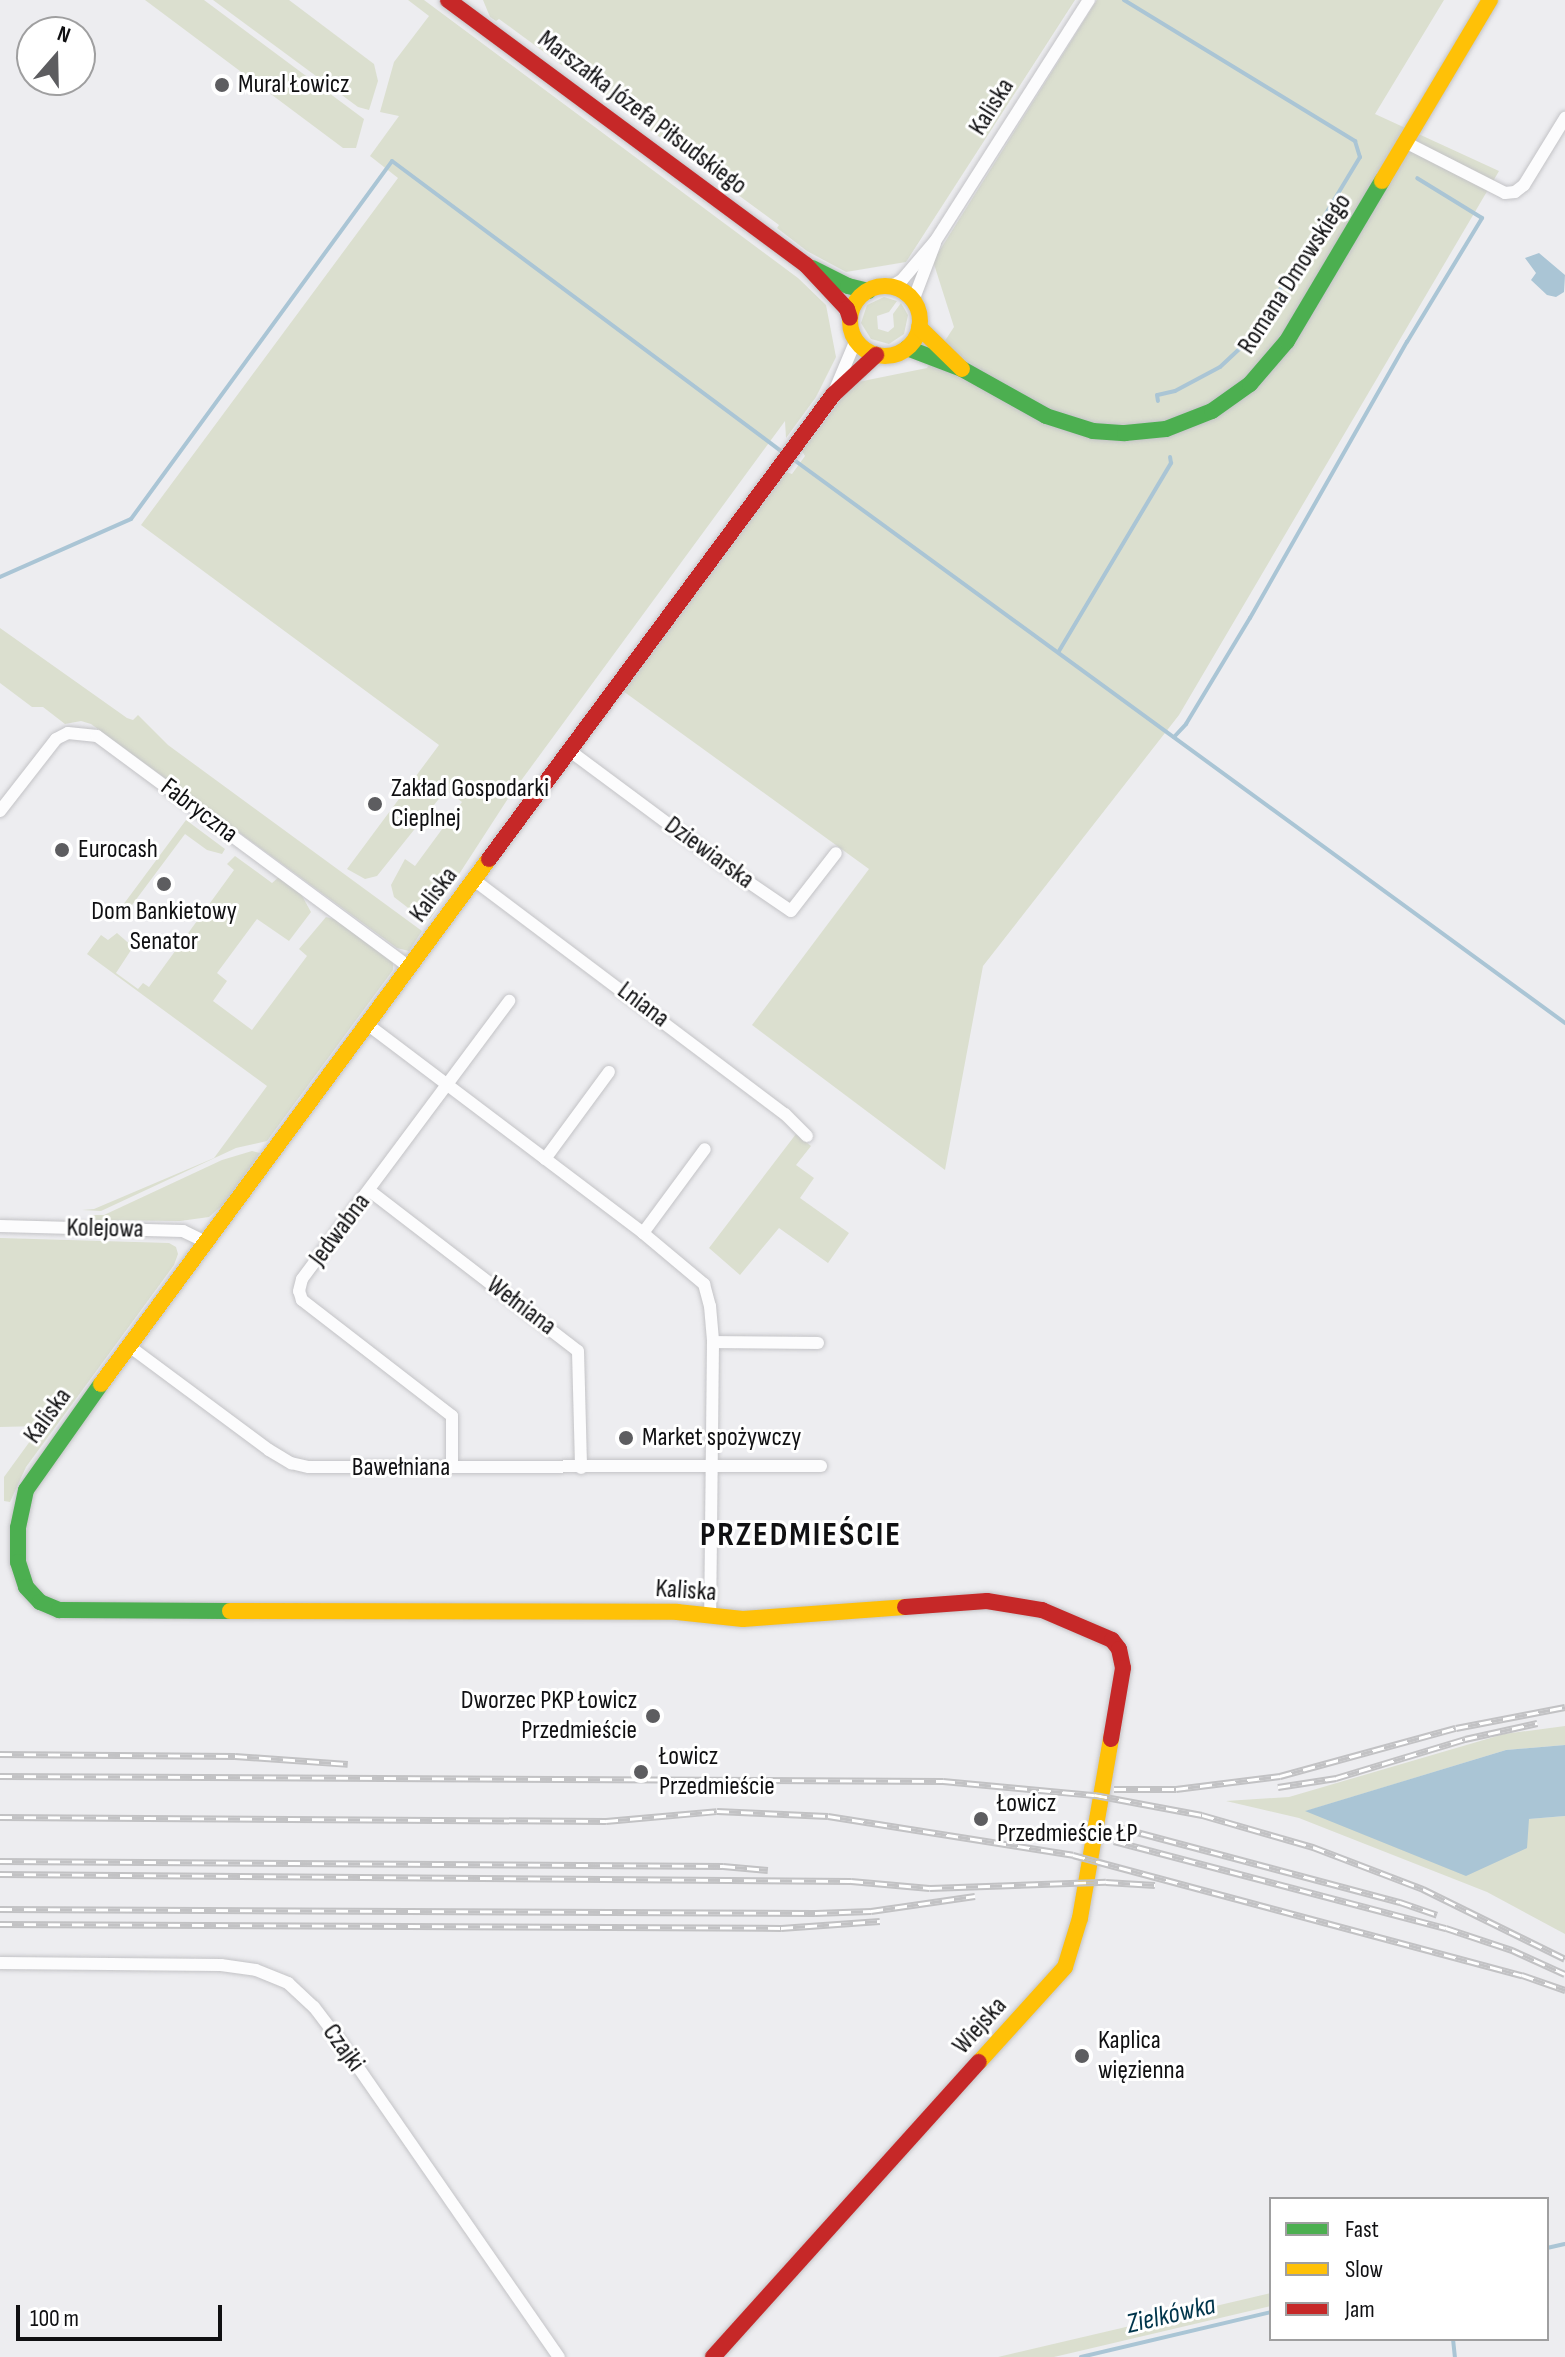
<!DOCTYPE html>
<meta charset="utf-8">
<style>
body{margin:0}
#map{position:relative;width:1565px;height:2357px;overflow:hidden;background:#ededf0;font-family:"Sofia Sans Condensed",sans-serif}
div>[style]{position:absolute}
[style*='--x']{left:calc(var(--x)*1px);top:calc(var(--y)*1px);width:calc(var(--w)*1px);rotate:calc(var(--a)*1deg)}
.green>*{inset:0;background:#dbdfcf}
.water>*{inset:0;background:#aac5d5}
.stream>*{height:4px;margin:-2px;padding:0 2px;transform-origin:2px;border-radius:2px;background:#aac5d5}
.roads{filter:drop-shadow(0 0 2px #c3c3c6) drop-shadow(0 0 2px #c3c3c6)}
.street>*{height:12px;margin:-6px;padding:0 6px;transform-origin:6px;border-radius:6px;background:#fcfcfd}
.fast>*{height:16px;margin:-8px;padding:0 8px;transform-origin:8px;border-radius:8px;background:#4caf50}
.slow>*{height:16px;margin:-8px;padding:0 8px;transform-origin:8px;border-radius:8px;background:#ffc107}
.slow>.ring{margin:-8px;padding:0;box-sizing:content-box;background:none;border:16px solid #ffc107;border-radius:50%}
.jam>*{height:16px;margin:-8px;padding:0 8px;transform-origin:8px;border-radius:8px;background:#c62828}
.rail>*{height:7px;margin-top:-3.5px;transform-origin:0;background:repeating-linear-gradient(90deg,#fff 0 12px,#c2c2c4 0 24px);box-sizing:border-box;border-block:2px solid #c2c2c4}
.dots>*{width:22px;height:22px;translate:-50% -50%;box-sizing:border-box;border:4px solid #fff;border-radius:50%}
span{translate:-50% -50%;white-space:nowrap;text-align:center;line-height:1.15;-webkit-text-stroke:6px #fff;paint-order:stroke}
.poi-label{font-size:26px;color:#101012}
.left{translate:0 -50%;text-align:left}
.right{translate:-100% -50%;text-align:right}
.street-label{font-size:26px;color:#101012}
.water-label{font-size:28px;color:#00354b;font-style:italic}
.district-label{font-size:34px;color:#101012;font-weight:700;letter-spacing:2px}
.legend{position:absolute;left:1269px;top:2197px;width:280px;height:144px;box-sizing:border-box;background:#fff;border:2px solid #9f9fa0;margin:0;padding:10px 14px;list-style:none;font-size:24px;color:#101012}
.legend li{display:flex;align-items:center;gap:16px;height:40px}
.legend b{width:40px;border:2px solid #9f9fa0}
.north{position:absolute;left:16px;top:16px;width:80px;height:80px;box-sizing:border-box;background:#fff;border:2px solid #9f9fa0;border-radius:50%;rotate:20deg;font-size:22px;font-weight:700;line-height:32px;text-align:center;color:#101012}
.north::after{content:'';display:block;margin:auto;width:28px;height:36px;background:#5d5d60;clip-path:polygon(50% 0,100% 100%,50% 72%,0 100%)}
.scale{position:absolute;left:16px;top:2305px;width:206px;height:36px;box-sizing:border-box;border:4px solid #101012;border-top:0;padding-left:10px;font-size:24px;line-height:28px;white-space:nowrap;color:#101012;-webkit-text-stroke:6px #fff;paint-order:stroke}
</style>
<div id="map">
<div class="green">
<div style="clip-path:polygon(145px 0,204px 0,364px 119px,356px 148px,343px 148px)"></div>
<div style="clip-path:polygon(213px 0,289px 0,374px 64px,378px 81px,369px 110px,358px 107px)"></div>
<div style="clip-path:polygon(408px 0,424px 0,798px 278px,826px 305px,836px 357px,816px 397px,786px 438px,785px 421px,509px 797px,430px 919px,416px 914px,394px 897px,391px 885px,405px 859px,415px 866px,462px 802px,446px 790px,377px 876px,365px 879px,347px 869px,439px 745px,141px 525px,398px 178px,370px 156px,399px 116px,380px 112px,394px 62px,429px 16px)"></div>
<div style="clip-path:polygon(483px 0,1075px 0,906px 262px,846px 272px,807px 251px,777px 228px,779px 225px,499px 19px,496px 21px,490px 17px)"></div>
<div style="clip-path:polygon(1097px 0,1444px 0,1375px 114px,1499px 171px,1179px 715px,983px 966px,945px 1170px,752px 1025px,869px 869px,623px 691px,786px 472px,792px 474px,805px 456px,802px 451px,853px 383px,927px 368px,954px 327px,933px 261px)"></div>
<div style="clip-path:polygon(884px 297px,897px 301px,889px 312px,877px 316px,878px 329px,888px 332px,894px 327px,893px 314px,901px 303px,908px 315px,904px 334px,889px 344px,871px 339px,861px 323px,867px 305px)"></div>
<div style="clip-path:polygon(0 628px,127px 718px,133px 720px,138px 715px,168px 745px,422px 931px,409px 951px,397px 948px,91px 724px,81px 721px,65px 724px,43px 707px,32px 707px,0 683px)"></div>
<div style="clip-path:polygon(186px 820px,225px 849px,222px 854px,207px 850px,185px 834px,126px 913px,120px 909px)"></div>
<div style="clip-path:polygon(235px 856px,272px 883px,279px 877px,301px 894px,311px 912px,289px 941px,257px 919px,217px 973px,227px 981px,213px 1001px,252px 1030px,307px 956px,299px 949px,326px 917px,337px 920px,393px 963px,393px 970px,267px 1141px,236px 1148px,101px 1211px,82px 1210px,94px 1209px,214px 1158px,267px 1086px,87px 954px,101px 935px,108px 940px,117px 933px,133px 947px,116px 973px,138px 989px,143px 983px,149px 987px,234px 870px,227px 864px)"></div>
<div style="clip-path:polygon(796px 1134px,811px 1146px,796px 1165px,814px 1178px,800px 1198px,849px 1233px,828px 1263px,779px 1228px,740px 1275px,709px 1248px)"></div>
<div style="clip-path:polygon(252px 1151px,260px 1153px,225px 1203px,209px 1217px,180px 1221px,94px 1220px,91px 1215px,104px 1215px,222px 1160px)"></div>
<div style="clip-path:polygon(0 1238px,169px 1243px,176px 1247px,178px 1254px,174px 1265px,26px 1467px,10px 1502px,4px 1501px,4px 1477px,41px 1426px,0 1427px)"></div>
<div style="clip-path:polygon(1565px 1726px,1565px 1745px,1506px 1750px,1306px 1811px,1529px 1819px,1565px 1816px,1565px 1934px,1487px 1892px,1299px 1818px,1226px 1801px,1289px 1797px,1504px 1734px)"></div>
<div style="clip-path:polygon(1271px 2293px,1271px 2306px,1054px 2357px,998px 2357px)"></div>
</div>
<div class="water">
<div style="clip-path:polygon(1539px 253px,1565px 275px,1564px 292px,1556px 297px,1547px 295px,1531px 280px,1536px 273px,1525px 258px)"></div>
<div style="clip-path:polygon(1565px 1745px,1565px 1816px,1529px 1819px,1527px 1848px,1466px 1876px,1305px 1811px,1506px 1750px)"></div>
</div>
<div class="stream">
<div style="--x:1124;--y:0;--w:271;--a:31.4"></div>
<div style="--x:1355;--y:141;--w:17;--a:73"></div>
<div style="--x:1360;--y:157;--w:211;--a:121.1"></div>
<div style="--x:1251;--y:338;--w:42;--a:136.9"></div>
<div style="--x:1220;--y:367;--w:51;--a:151.9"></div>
<div style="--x:1175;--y:391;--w:18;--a:167"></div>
<div style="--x:1157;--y:395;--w:6;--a:81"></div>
<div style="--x:790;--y:457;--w:960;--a:36.14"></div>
<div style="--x:0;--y:577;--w:143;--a:-23.9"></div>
<div style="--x:131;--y:519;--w:443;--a:-53.9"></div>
<div style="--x:392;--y:161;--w:487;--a:36.7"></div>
<div style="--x:1059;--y:651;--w:219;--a:-59.2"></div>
<div style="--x:1171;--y:463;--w:6;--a:-99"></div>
<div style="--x:1174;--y:737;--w:18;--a:-47"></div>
<div style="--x:1186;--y:724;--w:124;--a:-58.9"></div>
<div style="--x:1250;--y:618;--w:318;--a:-60.4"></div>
<div style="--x:1407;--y:342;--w:145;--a:-58.8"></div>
<div style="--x:1482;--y:218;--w:76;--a:-148.4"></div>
<div style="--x:1547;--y:2248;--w:18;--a:-13"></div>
<div style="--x:1453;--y:2339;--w:18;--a:84"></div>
<div style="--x:1081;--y:2357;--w:195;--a:-13.3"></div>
</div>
<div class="roads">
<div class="street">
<div style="--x:1405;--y:142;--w:112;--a:27"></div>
<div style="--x:1505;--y:193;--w:10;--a:-6"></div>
<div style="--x:1515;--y:192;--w:11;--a:-38"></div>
<div style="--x:1524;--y:185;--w:79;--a:-58.5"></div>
<div style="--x:890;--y:287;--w:14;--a:-30"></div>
<div style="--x:902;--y:280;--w:52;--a:-49.6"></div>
<div style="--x:936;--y:240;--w:285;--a:-57.5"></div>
<div style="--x:913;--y:301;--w:62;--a:-69.2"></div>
<div style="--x:834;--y:392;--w:56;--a:-67.1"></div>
<div style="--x:570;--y:751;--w:189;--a:36.6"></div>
<div style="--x:722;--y:864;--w:83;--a:34.3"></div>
<div style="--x:791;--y:911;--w:73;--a:-52.2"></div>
<div style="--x:0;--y:811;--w:91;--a:-52.1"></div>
<div style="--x:56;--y:739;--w:13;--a:-27"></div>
<div style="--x:68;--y:733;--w:29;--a:6"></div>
<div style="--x:97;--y:736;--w:388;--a:36.5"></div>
<div style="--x:474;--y:880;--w:389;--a:37"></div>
<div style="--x:785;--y:1114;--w:31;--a:45"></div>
<div style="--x:367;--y:1024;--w:346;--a:37.1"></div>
<div style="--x:643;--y:1233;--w:80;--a:39.9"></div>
<div style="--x:704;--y:1284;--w:23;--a:75"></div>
<div style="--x:710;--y:1306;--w:36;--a:85"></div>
<div style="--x:713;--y:1342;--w:274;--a:90.6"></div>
<div style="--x:545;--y:1159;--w:108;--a:-53.7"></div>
<div style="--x:370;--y:1191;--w:262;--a:37.6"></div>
<div style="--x:578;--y:1351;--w:117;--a:88.5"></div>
<div style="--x:0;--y:1226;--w:183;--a:1.6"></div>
<div style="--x:183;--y:1231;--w:25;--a:26"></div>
<div style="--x:643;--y:1233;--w:104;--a:-53.6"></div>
<div style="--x:713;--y:1342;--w:105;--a:0.5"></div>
<div style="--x:129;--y:1346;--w:174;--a:36.6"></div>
<div style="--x:269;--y:1450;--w:26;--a:31"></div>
<div style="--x:291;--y:1463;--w:18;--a:13"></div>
<div style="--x:309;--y:1467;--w:512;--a:-0.11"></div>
<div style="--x:452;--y:1467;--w:51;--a:-90"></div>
<div style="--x:452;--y:1416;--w:190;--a:-142.3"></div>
<div style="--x:302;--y:1300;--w:9;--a:-108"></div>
<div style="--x:299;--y:1291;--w:12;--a:-76"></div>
<div style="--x:302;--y:1279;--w:347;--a:-53.3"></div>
<div style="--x:0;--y:1963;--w:221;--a:0.5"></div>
<div style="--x:221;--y:1965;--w:35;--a:8"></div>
<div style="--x:256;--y:1970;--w:35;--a:22"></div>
<div style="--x:288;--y:1983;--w:35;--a:43"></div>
<div style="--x:314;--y:2007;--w:46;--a:52.9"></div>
<div style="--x:342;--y:2044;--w:381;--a:55.3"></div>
</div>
<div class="fast">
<div style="--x:812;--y:268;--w:40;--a:26.6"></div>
<div style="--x:848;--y:286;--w:21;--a:14"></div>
<div style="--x:907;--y:348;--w:59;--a:20.9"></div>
<div style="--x:962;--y:369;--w:96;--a:29.2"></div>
<div style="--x:1046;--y:416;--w:49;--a:17.7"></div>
<div style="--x:1093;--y:431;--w:32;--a:4"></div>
<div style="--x:1125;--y:433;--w:41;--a:-5.6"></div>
<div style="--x:1166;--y:429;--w:49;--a:-21.4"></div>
<div style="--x:1212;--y:411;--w:47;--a:-35.4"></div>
<div style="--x:1250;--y:384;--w:57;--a:-49.3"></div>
<div style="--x:1287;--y:341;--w:186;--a:-59.3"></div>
<div style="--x:101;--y:1384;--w:130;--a:125.3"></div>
<div style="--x:26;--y:1490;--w:39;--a:102"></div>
<div style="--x:18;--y:1528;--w:34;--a:90"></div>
<div style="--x:18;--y:1562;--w:26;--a:72"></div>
<div style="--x:26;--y:1587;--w:21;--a:47"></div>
<div style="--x:40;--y:1602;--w:21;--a:23"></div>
<div style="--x:59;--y:1610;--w:171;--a:0.3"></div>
</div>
<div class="slow">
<div style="--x:1382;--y:181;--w:211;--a:-59.2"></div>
<div class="ring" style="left:850px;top:286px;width:54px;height:54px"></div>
<div style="--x:919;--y:327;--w:60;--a:44.3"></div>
<div style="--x:101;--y:1384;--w:653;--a:-53.53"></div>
<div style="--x:230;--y:1611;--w:447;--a:0.1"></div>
<div style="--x:677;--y:1612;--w:66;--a:6.1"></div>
<div style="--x:743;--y:1619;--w:162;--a:-4.2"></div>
<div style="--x:979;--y:2062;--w:128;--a:-47.8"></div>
<div style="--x:1065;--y:1967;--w:51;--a:-73"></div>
<div style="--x:1080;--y:1918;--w:182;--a:-80.2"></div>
</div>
<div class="jam">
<div style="--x:448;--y:0;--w:445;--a:36.5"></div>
<div style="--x:806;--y:265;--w:60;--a:47"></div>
<div style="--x:847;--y:309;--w:9;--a:72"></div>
<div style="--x:489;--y:859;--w:578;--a:-53.45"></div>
<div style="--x:833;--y:395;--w:59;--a:-42.9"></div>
<div style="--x:905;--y:1607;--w:82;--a:-4.2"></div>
<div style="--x:987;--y:1601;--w:56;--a:9.3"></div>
<div style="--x:1042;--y:1610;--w:76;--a:23.2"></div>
<div style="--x:1112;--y:1640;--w:11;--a:52"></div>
<div style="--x:1119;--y:1649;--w:19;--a:78"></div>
<div style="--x:1123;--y:1668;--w:72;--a:99.6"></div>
<div style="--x:713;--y:2357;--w:397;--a:-48"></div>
</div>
</div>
<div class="rail">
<div style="--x:0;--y:1754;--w:235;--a:0.5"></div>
<div style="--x:235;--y:1756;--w:113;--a:4"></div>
<div style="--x:0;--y:1776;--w:943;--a:0.3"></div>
<div style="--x:943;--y:1781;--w:153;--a:5.3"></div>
<div style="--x:1095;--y:1795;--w:109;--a:10.6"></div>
<div style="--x:1202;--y:1815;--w:116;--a:16.1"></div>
<div style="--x:1313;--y:1847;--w:118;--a:20.9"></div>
<div style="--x:1423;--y:1889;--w:158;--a:26.2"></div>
<div style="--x:1278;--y:1787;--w:59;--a:-8.8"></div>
<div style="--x:1336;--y:1778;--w:135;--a:-16.8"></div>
<div style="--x:1465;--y:1739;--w:74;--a:-12.5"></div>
<div style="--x:1114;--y:1789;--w:62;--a:0"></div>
<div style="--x:1176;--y:1789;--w:105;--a:-7.1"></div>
<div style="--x:1280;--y:1776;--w:182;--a:-15.3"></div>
<div style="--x:1456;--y:1728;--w:111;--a:-10.9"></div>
<div style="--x:0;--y:1817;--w:606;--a:0.38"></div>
<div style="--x:606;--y:1821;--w:111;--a:-5.1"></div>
<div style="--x:717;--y:1811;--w:111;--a:2.6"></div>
<div style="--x:828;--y:1816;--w:248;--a:9"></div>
<div style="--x:1073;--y:1855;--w:465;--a:15"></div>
<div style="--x:1522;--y:1975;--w:46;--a:19.2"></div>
<div style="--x:1118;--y:1827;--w:292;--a:14.9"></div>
<div style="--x:1400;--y:1902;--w:39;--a:19"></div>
<div style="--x:1114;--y:1841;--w:343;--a:14.7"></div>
<div style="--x:1446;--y:1928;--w:70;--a:18.4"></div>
<div style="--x:1512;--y:1950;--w:58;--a:24.4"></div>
<div style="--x:0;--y:1861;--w:723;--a:0.4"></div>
<div style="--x:723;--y:1866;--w:45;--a:5.1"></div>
<div style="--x:0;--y:1874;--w:851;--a:0.47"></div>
<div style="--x:851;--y:1881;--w:79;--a:5.1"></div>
<div style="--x:930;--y:1888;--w:176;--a:-2"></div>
<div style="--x:1106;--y:1882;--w:49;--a:3.5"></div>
<div style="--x:0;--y:1909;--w:815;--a:0.28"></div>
<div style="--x:815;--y:1913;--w:56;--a:-2"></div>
<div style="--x:871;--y:1911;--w:105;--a:-8.2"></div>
<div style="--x:0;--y:1924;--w:781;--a:0.29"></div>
<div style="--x:781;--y:1928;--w:99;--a:-4"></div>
</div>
<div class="dots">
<div style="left:222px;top:85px;background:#5d5d60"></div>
<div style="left:375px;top:804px;background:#5d5d60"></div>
<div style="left:62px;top:850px;background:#5d5d60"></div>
<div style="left:164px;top:884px;background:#5d5d60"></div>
<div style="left:626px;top:1438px;background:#5d5d60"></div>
<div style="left:653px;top:1716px;background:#5d5d60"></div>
<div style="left:641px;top:1772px;background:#5d5d60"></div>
<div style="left:981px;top:1819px;background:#5d5d60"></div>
<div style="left:1082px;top:2056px;background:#5d5d60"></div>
</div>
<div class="poi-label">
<span class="left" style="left:238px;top:85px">Mural Łowicz</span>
<span class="left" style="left:391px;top:804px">Zakład Gospodarki<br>Cieplnej</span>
<span class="left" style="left:78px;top:850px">Eurocash</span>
<span style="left:164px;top:927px">Dom Bankietowy<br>Senator</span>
<span class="left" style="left:642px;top:1438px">Market spożywczy</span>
<span class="right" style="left:637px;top:1716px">Dworzec PKP Łowicz<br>Przedmieście</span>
<span class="left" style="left:659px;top:1772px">Łowicz<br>Przedmieście</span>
<span class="left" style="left:997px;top:1819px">Łowicz<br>Przedmieście ŁP</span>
<span class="left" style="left:1098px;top:2056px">Kaplica<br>więzienna</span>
</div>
<div class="street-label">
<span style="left:992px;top:107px;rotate:-58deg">Kaliska</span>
<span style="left:642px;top:113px;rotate:37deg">Marszałka Józefa Piłsudskiego</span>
<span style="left:1295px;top:274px;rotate:-57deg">Romana Dmowskiego</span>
<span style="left:199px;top:811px;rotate:37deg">Fabryczna</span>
<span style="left:709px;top:853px;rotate:36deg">Dziewiarska</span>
<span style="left:434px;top:895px;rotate:-53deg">Kaliska</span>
<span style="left:643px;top:1005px;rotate:37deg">Lniana</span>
<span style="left:105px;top:1229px;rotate:1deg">Kolejowa</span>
<span style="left:340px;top:1230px;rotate:-53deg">Jedwabna</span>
<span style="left:521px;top:1306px;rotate:37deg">Wełniana</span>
<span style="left:48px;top:1416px;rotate:-54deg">Kaliska</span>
<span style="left:401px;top:1468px">Bawełniana</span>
<span style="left:686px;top:1591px;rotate:4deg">Kaliska</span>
<span style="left:980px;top:2026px;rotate:-48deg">Wiejska</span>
<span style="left:343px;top:2048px;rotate:54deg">Czajki</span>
</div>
<div class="water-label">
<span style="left:1171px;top:2315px;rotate:-13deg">Zielkówka</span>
</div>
<div class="district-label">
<span style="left:801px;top:1535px">PRZEDMIEŚCIE</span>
</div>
<ul class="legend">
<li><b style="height:10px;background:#4caf50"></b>Fast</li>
<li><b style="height:10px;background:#ffc107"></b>Slow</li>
<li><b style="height:10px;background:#c62828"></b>Jam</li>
</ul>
<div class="north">N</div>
<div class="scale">100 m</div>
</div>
